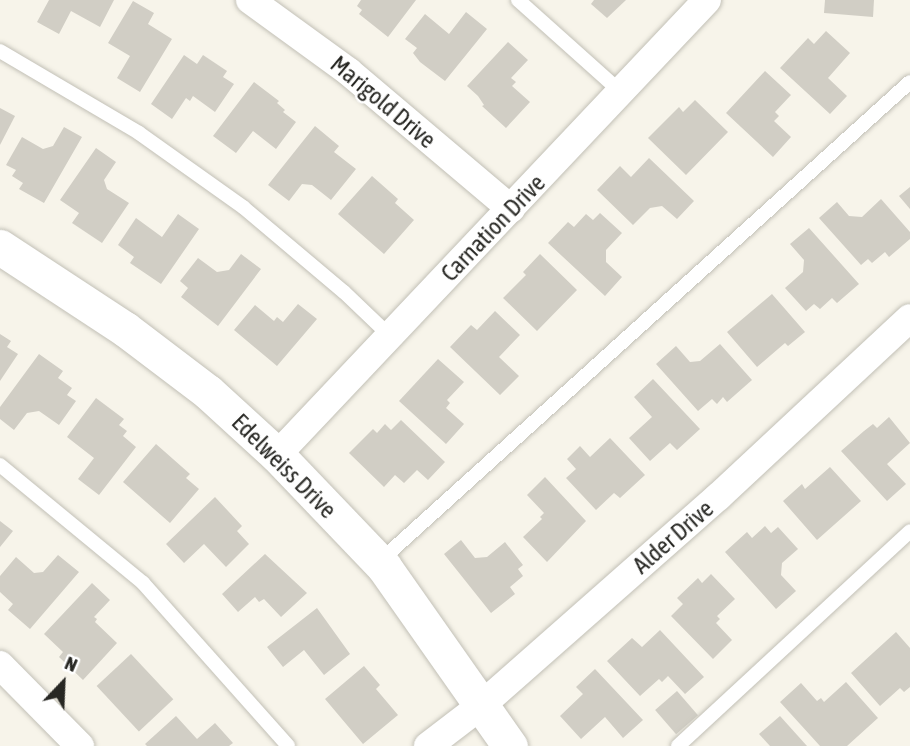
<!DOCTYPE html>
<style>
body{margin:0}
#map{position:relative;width:910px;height:746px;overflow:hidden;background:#f7f4ea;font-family:"Asap Condensed",sans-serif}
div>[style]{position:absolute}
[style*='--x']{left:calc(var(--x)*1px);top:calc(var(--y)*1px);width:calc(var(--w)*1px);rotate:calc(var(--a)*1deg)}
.building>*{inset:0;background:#d1cec5;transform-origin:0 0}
.roads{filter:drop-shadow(0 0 2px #c2c0b6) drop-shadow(0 0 2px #c2c0b6)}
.service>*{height:14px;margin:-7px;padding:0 7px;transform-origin:7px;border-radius:7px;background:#fff}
.minor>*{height:28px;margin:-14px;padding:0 14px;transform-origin:14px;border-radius:14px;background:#fff}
.tertiary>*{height:35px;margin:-17.5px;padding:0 17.5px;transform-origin:17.5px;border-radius:17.5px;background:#fff}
span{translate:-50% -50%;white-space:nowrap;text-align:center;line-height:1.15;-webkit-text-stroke:5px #fff;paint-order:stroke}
.street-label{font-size:24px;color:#272723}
.north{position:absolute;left:28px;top:648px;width:70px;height:70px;-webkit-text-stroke:5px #fff;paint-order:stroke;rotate:23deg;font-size:19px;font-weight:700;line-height:28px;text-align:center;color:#272723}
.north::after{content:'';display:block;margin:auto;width:24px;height:32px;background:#272723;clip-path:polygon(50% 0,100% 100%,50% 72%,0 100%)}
</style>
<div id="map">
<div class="building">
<div style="clip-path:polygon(49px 0,114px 0,100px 27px,71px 11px,59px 34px,37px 22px)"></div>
<div style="clip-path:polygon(361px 0,416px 0,388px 37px,359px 14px,362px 10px,357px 6px)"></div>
<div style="clip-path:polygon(594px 0,626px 0,607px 18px,591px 4px)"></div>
<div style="clip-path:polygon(825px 0,874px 0,873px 17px,824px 13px)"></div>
<div style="clip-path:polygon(133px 1px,154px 13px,148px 24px,172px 39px,140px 92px,117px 78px,130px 56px,108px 43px)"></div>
<div style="clip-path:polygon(466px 12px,487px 29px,445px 81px,420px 62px,413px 53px,417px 48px,405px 39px,425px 14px,449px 34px)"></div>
<div style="clip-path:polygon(826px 31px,850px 53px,828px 78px,847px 96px,830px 114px,780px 68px,808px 38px,814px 44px)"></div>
<div style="clip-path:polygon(508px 42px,528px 60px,511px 78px,516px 82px,512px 86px,530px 102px,506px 128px,482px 106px,484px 105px,478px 96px,467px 86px)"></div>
<div style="clip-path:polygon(184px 55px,197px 64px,203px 55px,227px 71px,223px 77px,234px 84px,215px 112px,193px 96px,190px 101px,186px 98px,172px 119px,151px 104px)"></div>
<div style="clip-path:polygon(765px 71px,791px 95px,775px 112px,779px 116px,774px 121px,791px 137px,773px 157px,726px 113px)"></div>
<div style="clip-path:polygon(254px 82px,279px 101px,277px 103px,285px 110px,283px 112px,296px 122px,276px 149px,253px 131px,236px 153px,213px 136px)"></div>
<div style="clip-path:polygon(695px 100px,728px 132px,686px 175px,648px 138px,679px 107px,683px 112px)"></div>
<div style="clip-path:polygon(0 108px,15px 116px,0 145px)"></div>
<div style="clip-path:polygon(315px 126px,339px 146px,334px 152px,356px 169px,331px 200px,312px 185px,302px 184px,289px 201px,268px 185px)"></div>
<div style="clip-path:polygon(64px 127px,82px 137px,44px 203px,19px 189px,23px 183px,12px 176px,16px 170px,6px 165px,22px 137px,43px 149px,53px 146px)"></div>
<div style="clip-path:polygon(96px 148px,116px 162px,104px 180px,107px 189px,129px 203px,102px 243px,72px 223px,79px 213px,60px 200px)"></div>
<div style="clip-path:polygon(649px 158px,694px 201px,677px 219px,662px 206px,650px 208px,633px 225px,597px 190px,620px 166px,631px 177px)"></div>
<div style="clip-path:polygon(372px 176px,398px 199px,395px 203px,414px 220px,384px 254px,338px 214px)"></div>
<div style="clip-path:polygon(910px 187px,910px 209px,899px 196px)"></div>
<div style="clip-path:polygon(881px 199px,910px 232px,910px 239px,889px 257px,885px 252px,872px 263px,868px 259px,861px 265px,819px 218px,837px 202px,849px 216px,862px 217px)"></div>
<div style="clip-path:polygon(600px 213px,622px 233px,606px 250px,606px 262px,622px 277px,605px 296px,548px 243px,568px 222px,574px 227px,586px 214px,593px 220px)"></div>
<div style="clip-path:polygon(178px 214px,199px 229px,161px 284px,130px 263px,134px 257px,118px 245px,136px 218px,162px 237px)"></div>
<div style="clip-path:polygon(809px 228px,859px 284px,837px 303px,832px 298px,820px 309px,814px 304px,806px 311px,785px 288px,803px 272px,804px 260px,790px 244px)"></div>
<div style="clip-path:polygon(241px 254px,261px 269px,218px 326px,181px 297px,188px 288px,180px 281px,198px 258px,217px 272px,229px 270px)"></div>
<div style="clip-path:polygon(540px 254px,577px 290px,537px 331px,503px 298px,526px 275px,523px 272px)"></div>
<div style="clip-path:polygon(772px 294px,805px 332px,788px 346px,785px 343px,757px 367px,727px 332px)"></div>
<div style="clip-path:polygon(298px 304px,317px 319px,277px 366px,234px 330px,255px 305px,274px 321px,277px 317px,283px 322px)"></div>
<div style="clip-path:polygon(495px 311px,520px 335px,499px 357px,519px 376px,500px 395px,450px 347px,471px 325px,477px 330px)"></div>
<div style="clip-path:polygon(0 334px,11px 341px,7px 347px,18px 354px,0 381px)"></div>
<div style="clip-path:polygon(720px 344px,752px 380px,727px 402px,723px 397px,717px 404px,712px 399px,698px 411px,656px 364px,676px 346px,690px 362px,700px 361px)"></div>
<div style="clip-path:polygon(39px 354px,63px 371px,58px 378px,72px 388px,67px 395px,76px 401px,59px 425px,39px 411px,27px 413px,14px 430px,0 419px,0 407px)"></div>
<div style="clip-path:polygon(438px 359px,464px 382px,447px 400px,450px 403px,446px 408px,464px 424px,446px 444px,399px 401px)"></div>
<div style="clip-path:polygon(653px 379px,700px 429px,677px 450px,670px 443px,650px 461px,629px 438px,652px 417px,634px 397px)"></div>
<div style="clip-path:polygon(96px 398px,124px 419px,119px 425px,127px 431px,123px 436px,136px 447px,99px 495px,78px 479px,94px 458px,67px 437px)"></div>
<div style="clip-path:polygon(889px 417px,910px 443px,887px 464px,906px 484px,887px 501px,841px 451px,864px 431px,873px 424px,877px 428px)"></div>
<div style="clip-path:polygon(401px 420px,445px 462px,428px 480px,417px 470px,404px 483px,395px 475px,384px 487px,349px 453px,373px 429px,377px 433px,385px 424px,391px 430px)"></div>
<div style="clip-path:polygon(610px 438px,645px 475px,620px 498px,614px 493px,596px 510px,566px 478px,576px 469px,567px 459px,580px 446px,590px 457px)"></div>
<div style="clip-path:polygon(156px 444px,190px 474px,186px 478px,199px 489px,170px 523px,123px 482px)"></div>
<div style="clip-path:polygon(830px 467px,861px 501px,817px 540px,783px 501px,802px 484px,805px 489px)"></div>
<div style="clip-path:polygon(545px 477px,586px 521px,547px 562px,523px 537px,542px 519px,540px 517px,544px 513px,527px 495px)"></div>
<div style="clip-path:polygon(215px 497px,242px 526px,237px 531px,249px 544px,226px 567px,204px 544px,184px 563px,166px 544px)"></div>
<div style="clip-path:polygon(0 521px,13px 531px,0 547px)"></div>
<div style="clip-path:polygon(765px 526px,771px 533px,778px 527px,798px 549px,782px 563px,781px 575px,796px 591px,776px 609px,725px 552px,747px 532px,752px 538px)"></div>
<div style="clip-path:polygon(461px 540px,475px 558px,487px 557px,505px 542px,523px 565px,518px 569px,523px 576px,510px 587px,515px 594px,491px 613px,444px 554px)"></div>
<div style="clip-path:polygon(265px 554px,307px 593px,281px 617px,264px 599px,259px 602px,255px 597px,238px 612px,222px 594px)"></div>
<div style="clip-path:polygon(58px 555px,79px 572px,30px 629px,8px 610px,13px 604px,0 592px,0 576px,16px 557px,34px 573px,43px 572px)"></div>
<div style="clip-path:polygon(711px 574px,735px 599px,717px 616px,720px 619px,716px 623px,732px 640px,713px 659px,671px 616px,683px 604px,677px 598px,698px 578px,702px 583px)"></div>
<div style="clip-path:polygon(92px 583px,110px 600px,94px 617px,97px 619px,95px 622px,117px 643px,83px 680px,59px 657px,63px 652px,44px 634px)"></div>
<div style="clip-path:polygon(317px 608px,350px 654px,324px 675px,304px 650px,283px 667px,267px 647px)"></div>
<div style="clip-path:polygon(660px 630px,704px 677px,685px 694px,668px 676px,662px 682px,659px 679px,640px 696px,607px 661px,632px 638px,642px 647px)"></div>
<div style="clip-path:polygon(896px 632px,910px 648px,910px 687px,904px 692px,900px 688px,880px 706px,851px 673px)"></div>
<div style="left:131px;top:654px;width:62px;height:47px;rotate:47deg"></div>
<div style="clip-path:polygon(364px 666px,380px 685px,376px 689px,398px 715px,363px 744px,325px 699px)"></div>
<div style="clip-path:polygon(595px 669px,643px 720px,623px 738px,605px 717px,581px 739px,560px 716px,583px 694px,576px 687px)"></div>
<div style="clip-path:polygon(846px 682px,878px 718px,847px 746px,820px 746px,780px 702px,801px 683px,817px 701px,821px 698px,824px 702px)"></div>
<div style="left:677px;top:691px;width:32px;height:29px;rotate:49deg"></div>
<div style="clip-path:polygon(176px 716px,197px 739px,215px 723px,233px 743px,229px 746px,147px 746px,145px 744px)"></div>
<div style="clip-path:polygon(780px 716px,807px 746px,770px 746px,759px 734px)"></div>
</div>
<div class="roads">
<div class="service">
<div style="--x:518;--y:0;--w:140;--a:41.8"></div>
<div style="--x:0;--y:51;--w:161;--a:30.5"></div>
<div style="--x:139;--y:133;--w:128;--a:35.4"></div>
<div style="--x:243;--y:207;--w:132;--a:40.1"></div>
<div style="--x:344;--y:292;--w:64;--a:43.7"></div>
<div style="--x:0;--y:465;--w:185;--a:39.5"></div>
<div style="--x:143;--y:583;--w:218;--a:48.3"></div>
<div style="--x:380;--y:561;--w:714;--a:-42.11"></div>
<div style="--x:678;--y:746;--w:316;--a:-42.8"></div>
</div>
<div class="minor">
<div style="--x:250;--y:0;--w:122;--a:36"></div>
<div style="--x:349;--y:72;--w:212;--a:40.2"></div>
<div style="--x:277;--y:455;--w:626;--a:-46.62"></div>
<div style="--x:0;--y:665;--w:114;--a:45.4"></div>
<div style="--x:428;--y:746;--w:69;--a:-37.4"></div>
<div style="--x:483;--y:704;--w:313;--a:-41.4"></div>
<div style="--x:718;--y:497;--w:262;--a:-43"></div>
</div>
<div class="tertiary">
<div style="--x:0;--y:247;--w:149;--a:33.3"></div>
<div style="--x:125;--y:329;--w:104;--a:37.2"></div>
<div style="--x:208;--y:392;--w:93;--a:42.4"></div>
<div style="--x:277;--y:455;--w:155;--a:46.3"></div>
<div style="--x:384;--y:567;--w:219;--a:54.9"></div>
</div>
</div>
<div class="street-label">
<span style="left:383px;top:102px;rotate:40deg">Marigold Drive</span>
<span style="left:493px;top:228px;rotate:-46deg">Carnation Drive</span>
<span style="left:284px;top:466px;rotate:45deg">Edelweiss Drive</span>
<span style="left:673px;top:537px;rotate:-41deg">Alder Drive</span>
</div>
<div class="north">N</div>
</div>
